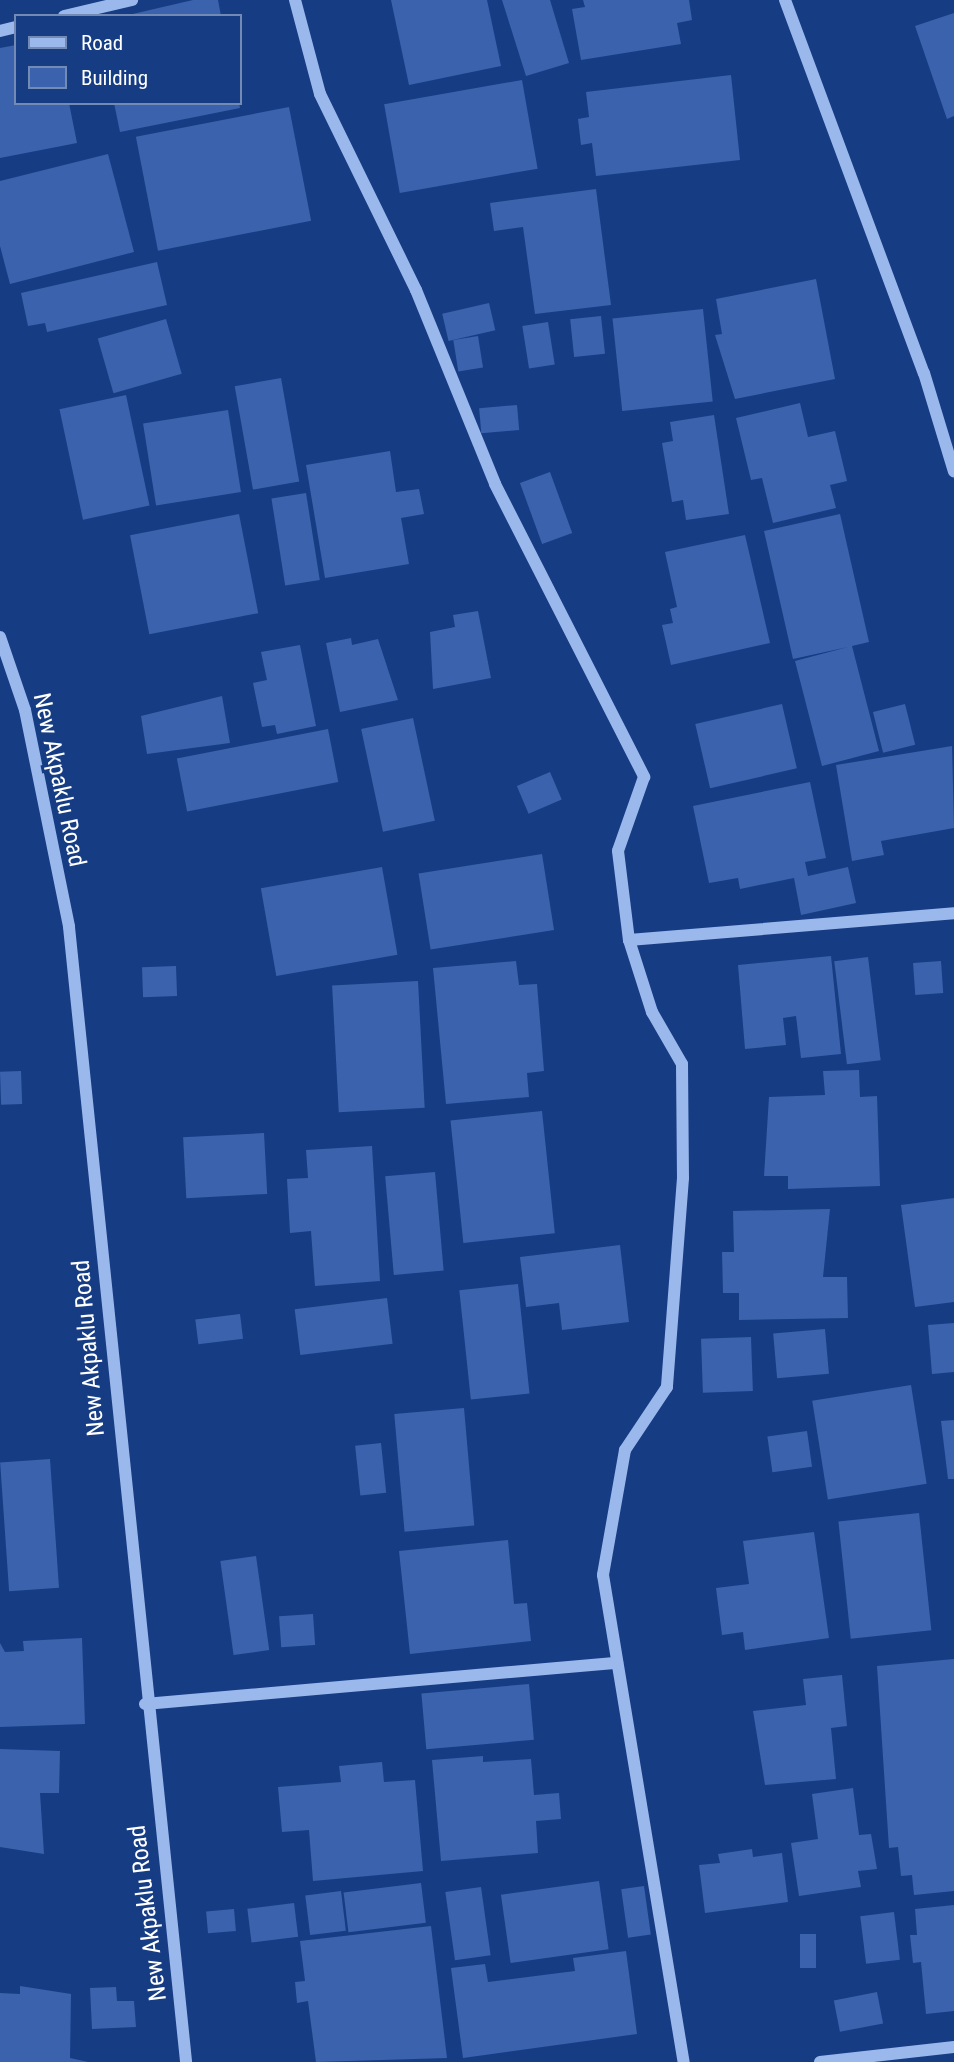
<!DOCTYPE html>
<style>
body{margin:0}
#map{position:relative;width:954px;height:2062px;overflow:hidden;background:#163c84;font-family:"Roboto Condensed",sans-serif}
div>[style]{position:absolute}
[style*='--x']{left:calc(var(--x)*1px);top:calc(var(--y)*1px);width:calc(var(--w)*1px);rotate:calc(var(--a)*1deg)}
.building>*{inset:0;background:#3b62ac;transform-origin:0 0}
.minor>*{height:12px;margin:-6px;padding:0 6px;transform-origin:6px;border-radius:6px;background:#9bb8ed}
span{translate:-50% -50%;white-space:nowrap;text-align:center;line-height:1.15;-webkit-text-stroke:6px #163c84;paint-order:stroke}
.street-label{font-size:24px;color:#fff}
.legend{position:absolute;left:14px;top:14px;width:228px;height:91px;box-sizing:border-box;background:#163c84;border:2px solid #738ab5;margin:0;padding:9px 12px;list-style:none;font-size:21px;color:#fff}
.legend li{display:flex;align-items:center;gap:14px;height:35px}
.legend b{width:35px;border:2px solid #738ab5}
</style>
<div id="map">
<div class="building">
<div style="clip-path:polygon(193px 0,218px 0,221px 16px,124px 16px)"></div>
<div style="clip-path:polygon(391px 0,487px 0,501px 66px,409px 85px)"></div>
<div style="clip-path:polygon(502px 0,550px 0,569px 63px,526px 76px)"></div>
<div style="clip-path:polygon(583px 0,689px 0,692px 20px,677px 23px,681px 44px,581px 60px,572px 9px,585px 7px)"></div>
<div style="clip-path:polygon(954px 13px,954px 116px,947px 119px,915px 26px)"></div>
<div style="clip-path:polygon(16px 45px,16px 103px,69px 103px,77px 143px,0 158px,0 48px)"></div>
<div style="clip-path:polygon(731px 75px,740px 160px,596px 176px,592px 143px,581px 145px,578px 119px,589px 117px,586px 92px)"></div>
<div style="left:522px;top:80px;width:90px;height:140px;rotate:80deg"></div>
<div style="clip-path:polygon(114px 103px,239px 103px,240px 108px,120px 132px)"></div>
<div style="left:289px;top:107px;width:116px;height:156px;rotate:79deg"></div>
<div style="clip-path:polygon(108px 154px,134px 252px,10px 284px,0 246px,0 181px)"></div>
<div style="clip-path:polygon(596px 189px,611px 305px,535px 314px,523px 227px,494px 231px,490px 203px)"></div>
<div style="clip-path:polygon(157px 262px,167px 305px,47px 332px,45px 323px,28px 326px,21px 293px)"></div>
<div style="clip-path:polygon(816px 279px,835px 379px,735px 399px,715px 335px,722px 334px,716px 299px)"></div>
<div style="left:489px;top:303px;width:28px;height:48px;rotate:77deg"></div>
<div style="left:703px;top:309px;width:93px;height:91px;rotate:84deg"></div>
<div style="left:601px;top:316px;width:38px;height:31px;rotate:84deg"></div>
<div style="left:166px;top:319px;width:57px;height:71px;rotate:74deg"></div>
<div style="left:548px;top:322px;width:43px;height:26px;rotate:81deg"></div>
<div style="left:478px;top:336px;width:32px;height:25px;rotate:81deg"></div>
<div style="left:281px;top:378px;width:105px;height:47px;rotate:80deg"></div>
<div style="left:126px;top:395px;width:113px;height:68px;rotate:78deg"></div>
<div style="clip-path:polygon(800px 403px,808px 437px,835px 431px,847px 481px,830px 485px,836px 508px,773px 523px,762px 478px,751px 480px,736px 418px)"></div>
<div style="left:517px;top:405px;width:25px;height:38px;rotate:85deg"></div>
<div style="left:228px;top:410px;width:83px;height:86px;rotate:81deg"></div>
<div style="clip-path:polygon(714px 415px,729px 514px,686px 520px,683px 500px,672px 502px,662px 443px,673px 441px,670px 422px)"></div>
<div style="clip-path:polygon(390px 451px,396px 492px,419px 489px,424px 514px,401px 518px,409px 564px,325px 578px,306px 465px)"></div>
<div style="left:550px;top:472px;width:65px;height:32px;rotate:70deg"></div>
<div style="left:306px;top:493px;width:88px;height:35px;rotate:81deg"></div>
<div style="left:239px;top:514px;width:101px;height:111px;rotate:79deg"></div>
<div style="clip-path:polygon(840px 514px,869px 642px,852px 646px,879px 751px,822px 766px,795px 661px,848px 647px,793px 659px,764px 531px)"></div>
<div style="clip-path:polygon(745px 535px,770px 643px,671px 665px,662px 625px,673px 623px,670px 609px,677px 607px,665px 552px)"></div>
<div style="clip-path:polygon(478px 611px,491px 678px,433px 689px,430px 632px,455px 627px,453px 615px)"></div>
<div style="clip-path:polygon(351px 638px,352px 645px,378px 639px,398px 700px,340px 712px,326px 643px)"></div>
<div style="clip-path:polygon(300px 645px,316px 726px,277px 734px,275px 725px,262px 727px,253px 683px,267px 680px,261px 652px)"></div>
<div style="clip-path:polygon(222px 696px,230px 743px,147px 754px,141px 716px)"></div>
<div style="left:782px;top:704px;width:66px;height:89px;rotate:77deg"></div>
<div style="left:905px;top:704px;width:42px;height:33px;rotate:76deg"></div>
<div style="left:413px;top:718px;width:105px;height:53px;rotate:78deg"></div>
<div style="left:328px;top:729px;width:54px;height:154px;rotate:79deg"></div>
<div style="clip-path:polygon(952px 746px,954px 828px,881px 841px,884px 855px,852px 861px,836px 765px)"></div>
<div style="left:550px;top:772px;width:30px;height:36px;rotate:67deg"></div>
<div style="clip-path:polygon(810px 782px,826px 858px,805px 862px,808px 876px,848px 867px,856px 903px,801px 915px,794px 878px,740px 889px,738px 878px,709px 883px,693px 806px)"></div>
<div style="left:542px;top:854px;width:77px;height:125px;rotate:81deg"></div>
<div style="left:382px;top:867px;width:89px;height:123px;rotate:80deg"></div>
<div style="clip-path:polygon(831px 956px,841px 1054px,801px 1058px,796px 1016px,783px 1018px,786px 1045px,745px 1049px,738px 965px)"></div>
<div style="left:868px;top:957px;width:104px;height:34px;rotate:83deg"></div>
<div style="clip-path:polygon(516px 961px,519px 985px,537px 984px,544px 1071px,527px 1073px,529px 1097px,446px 1104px,433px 968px)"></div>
<div style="left:941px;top:961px;width:32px;height:28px;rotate:86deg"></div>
<div style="left:176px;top:966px;width:30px;height:34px;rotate:88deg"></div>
<div style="left:418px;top:981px;width:127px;height:86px;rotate:87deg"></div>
<div style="clip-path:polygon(859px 1070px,860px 1097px,877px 1096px,880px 1186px,788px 1189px,788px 1176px,764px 1176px,769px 1097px,825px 1095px,823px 1071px)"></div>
<div style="left:21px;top:1071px;width:33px;height:21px;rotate:88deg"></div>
<div style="left:542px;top:1111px;width:123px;height:92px;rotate:84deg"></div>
<div style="left:264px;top:1133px;width:61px;height:81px;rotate:87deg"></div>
<div style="clip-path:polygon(372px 1146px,380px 1281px,315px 1286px,311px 1231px,290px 1233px,287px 1179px,308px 1178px,306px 1150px)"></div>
<div style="left:435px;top:1172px;width:99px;height:50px;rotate:85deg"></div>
<div style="clip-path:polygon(954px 1198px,954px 1302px,915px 1307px,901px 1205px)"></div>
<div style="clip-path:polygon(830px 1209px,823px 1277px,847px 1277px,848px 1318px,739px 1320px,739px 1293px,723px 1293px,722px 1252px,734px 1252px,733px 1211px)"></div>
<div style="clip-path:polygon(620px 1245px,629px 1322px,562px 1330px,559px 1303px,526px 1307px,520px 1257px)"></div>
<div style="left:518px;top:1284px;width:110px;height:59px;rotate:84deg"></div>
<div style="left:387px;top:1298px;width:46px;height:93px;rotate:83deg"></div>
<div style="left:240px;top:1314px;width:25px;height:45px;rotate:83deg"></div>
<div style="clip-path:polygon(954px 1323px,954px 1372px,932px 1374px,928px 1325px)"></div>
<div style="left:825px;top:1329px;width:45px;height:52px;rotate:85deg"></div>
<div style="left:751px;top:1337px;width:54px;height:50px;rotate:88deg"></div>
<div style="left:911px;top:1385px;width:100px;height:100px;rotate:81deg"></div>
<div style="left:464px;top:1408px;width:118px;height:70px;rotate:85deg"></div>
<div style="clip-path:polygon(954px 1420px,954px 1479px,948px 1479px,941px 1421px)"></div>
<div style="left:807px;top:1431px;width:36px;height:40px;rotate:82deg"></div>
<div style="left:381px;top:1443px;width:50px;height:26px;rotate:84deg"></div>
<div style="left:50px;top:1459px;width:129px;height:50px;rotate:86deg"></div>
<div style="left:919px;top:1513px;width:118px;height:81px;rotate:84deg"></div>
<div style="clip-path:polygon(814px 1532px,829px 1638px,745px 1650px,743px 1632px,722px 1635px,716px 1588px,749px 1584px,743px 1541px)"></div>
<div style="clip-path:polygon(508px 1540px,514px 1604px,527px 1603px,531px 1641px,410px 1654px,399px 1551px)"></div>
<div style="left:256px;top:1556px;width:95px;height:36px;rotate:82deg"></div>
<div style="left:313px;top:1614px;width:31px;height:34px;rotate:86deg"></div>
<div style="clip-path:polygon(82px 1638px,85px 1724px,0 1727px,0 1643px,5px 1652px,24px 1651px,23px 1641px)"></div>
<div style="clip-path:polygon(954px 1659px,954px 1891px,914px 1895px,912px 1875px,901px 1876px,898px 1847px,889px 1848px,877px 1666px)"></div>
<div style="clip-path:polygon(842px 1675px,847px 1726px,831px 1728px,836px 1779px,765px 1785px,753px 1711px,806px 1705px,803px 1679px)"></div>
<div style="left:529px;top:1684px;width:56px;height:108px;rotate:85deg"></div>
<div style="clip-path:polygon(0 1749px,60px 1751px,59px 1793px,40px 1793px,44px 1854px,0 1847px)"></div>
<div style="clip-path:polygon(483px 1756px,483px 1762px,531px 1759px,534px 1795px,559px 1793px,561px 1819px,536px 1821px,538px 1853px,441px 1861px,432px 1760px)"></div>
<div style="clip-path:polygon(382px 1762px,384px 1782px,415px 1780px,423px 1871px,313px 1881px,309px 1830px,282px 1832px,278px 1787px,341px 1782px,339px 1766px)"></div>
<div style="clip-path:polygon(853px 1788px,859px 1835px,871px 1834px,877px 1869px,858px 1871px,861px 1887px,799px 1896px,791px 1843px,818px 1839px,812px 1794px)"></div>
<div style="clip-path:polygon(752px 1849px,753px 1857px,782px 1853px,788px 1902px,705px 1913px,699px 1865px,720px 1863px,718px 1854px)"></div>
<div style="left:599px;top:1881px;width:69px;height:99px;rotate:82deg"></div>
<div style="left:421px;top:1883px;width:40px;height:78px;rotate:83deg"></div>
<div style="left:644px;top:1886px;width:49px;height:23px;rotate:82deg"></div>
<div style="left:481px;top:1887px;width:69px;height:36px;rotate:82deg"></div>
<div style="left:341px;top:1891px;width:40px;height:36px;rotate:83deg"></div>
<div style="left:294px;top:1903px;width:34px;height:47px;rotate:83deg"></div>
<div style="clip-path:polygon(954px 1905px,954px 2011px,926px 2014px,921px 1962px,913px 1963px,910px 1935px,917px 1935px,915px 1909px)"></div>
<div style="left:234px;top:1909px;width:22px;height:28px;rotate:85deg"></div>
<div style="left:894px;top:1912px;width:48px;height:34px;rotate:83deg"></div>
<div style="clip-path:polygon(431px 1926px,447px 2058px,316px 2062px,308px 2001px,297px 2003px,295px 1982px,305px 1981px,300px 1941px)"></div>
<div style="left:800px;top:1934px;width:16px;height:34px"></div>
<div style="clip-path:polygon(626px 1951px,637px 2034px,463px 2058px,451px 1968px,485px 1964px,488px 1982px,575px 1971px,573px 1958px)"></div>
<div style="clip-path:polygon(20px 1986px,71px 1994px,70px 2058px,88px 2062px,0 2062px,0 1993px,20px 1994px)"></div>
<div style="clip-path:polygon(116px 1987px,117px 2001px,134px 2001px,136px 2027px,92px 2029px,90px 1988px)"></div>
<div style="left:877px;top:1992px;width:32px;height:44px;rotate:79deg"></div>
</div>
<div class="minor">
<div style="--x:295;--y:0;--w:97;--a:75.1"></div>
<div style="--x:320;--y:94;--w:218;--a:63.9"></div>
<div style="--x:416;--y:290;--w:209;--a:67.8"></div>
<div style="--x:495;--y:484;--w:329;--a:63"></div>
<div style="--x:644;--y:777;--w:78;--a:109.4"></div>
<div style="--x:618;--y:851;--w:90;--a:83"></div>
<div style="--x:629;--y:940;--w:76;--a:72.3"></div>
<div style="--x:652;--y:1012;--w:60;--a:60"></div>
<div style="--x:682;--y:1064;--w:114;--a:89.5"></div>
<div style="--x:683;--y:1178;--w:210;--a:94.4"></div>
<div style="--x:667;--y:1387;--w:76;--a:123.7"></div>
<div style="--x:625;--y:1450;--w:127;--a:100"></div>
<div style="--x:603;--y:1575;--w:494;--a:80.6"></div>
<div style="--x:785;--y:0;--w:398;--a:69.6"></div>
<div style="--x:924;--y:373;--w:103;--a:73.1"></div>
<div style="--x:64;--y:16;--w:70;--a:-13.2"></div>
<div style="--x:0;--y:31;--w:16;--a:-14"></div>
<div style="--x:0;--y:637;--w:77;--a:71.1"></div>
<div style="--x:25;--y:710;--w:221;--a:78.5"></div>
<div style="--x:69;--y:927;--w:1141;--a:84.11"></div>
<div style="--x:629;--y:940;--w:326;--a:-4.7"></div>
<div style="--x:145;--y:1704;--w:474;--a:-5"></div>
<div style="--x:820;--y:2062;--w:135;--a:-6.4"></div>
</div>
<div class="street-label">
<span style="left:59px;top:780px;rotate:78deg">New Akpaklu Road</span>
<span style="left:89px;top:1348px;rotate:-95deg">New Akpaklu Road</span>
<span style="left:148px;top:1913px;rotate:-97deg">New Akpaklu Road</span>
</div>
<ul class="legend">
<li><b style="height:9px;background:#9bb8ed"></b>Road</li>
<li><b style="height:19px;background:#3b62ac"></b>Building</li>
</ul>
</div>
